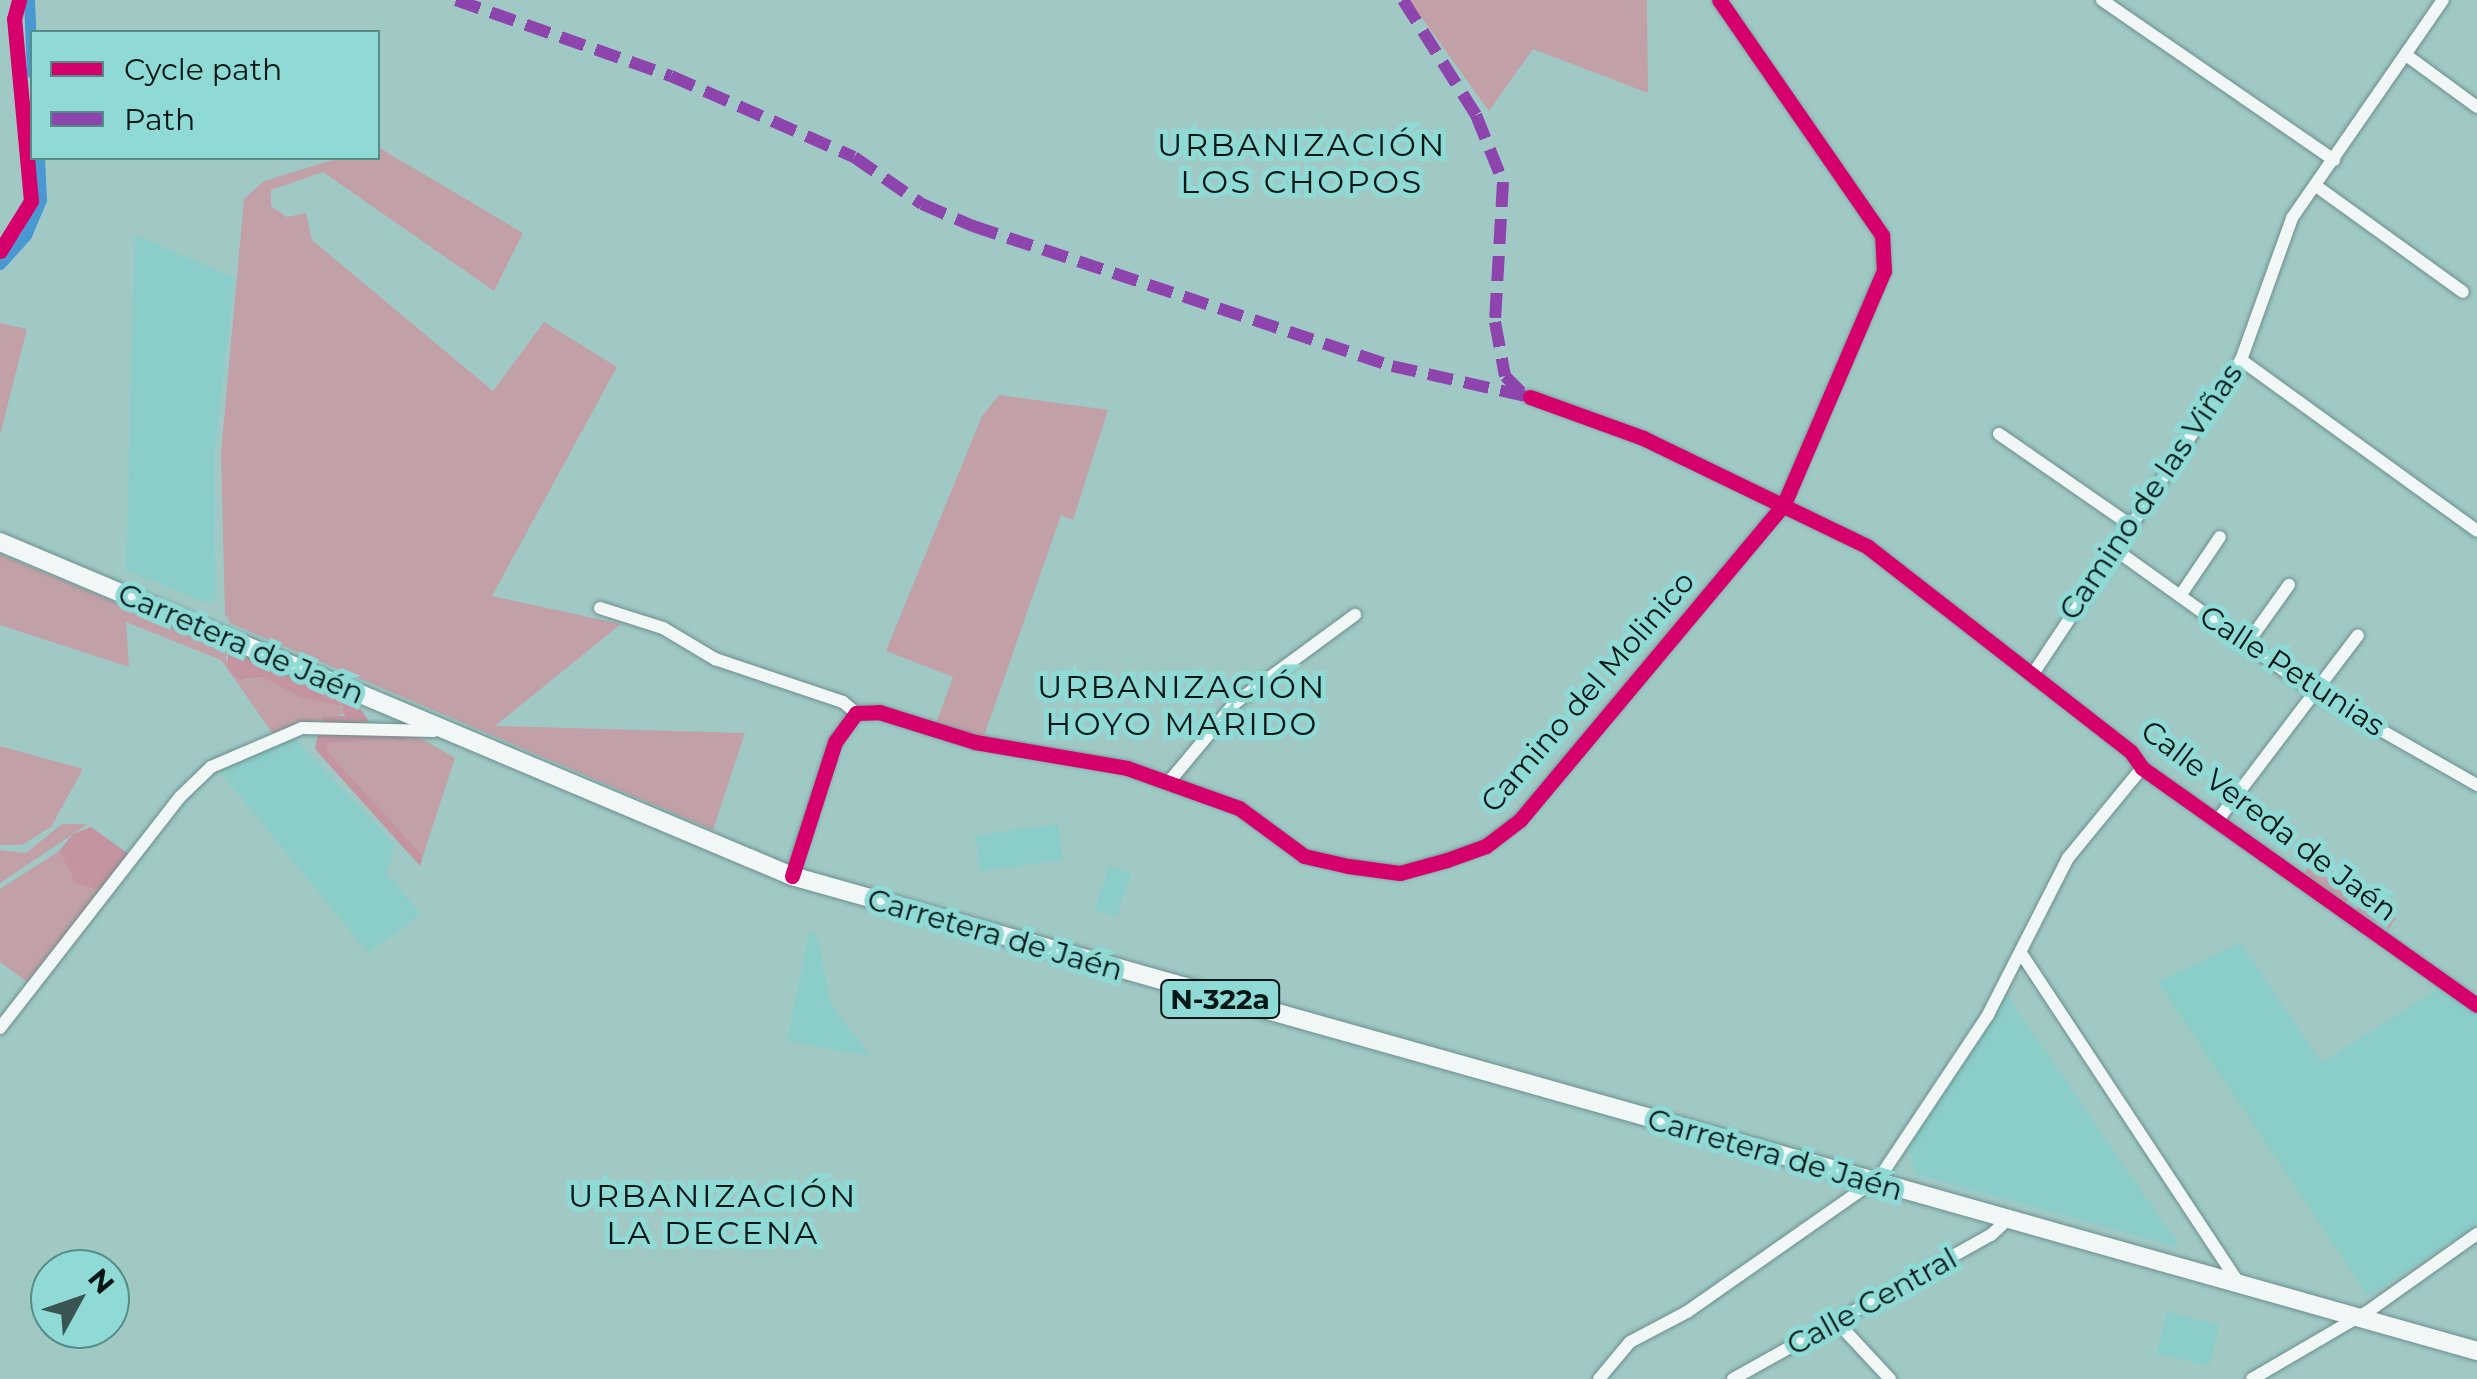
<!DOCTYPE html>
<meta charset="utf-8">
<style>
body{margin:0}
#map{position:relative;width:2477px;height:1379px;overflow:hidden;background:#a0c9c6;font-family:Montserrat,sans-serif}
div>[style]{position:absolute}
[style*='--x']{left:calc(var(--x)*1px);top:calc(var(--y)*1px);width:calc(var(--w)*1px);rotate:calc(var(--a)*1deg)}
.built>*{inset:0;background:#8bcdc8;transform-origin:0 0}
.green>*{inset:0;background:#c2a0a7}
.forest>*{inset:0;background:#c494a0}
.canal>*{height:11px;margin:-5.5px;padding:0 5.5px;transform-origin:5.5px;border-radius:5.5px;background:#4998d1}
.roads{filter:drop-shadow(0 0 2px #6d8e8c) drop-shadow(0 0 2px #6d8e8c)}
.minor>*{height:12px;margin:-6px;padding:0 6px;transform-origin:6px;border-radius:6px;background:#f1f7f6}
.highway>*{height:18px;margin:-9px;padding:0 9px;transform-origin:9px;border-radius:9px;background:#f1f7f6}
.quiet>*{height:12px;margin-top:-6px;transform-origin:0;background:repeating-linear-gradient(90deg,#8e44ad 0 25px,transparent 0 37px)}
.cycleway>*{height:15px;margin:-7.5px;padding:0 7.5px;transform-origin:7.5px;border-radius:7.5px;background:#d6006c}
span{translate:-50% -50%;white-space:nowrap;text-align:center;line-height:1.15;-webkit-text-stroke:10px #8fdad5;paint-order:stroke}
.shield-label span{padding:2px 8px;background:#8fdad5;border:2px solid;border-radius:8px;-webkit-text-stroke-width:0}
.shield-label{font-size:28px;color:#011715;font-weight:700}
.street-label{font-size:30px;color:#011715}
.neighbourhood-label{font-size:32px;color:#011715;letter-spacing:2.5px}
.legend{position:absolute;left:30px;top:30px;width:350px;height:130px;box-sizing:border-box;background:#8fdad5;border:2px solid #568c88;margin:0;padding:12px 18px;list-style:none;font-size:30px;color:#011715}
.legend li{display:flex;align-items:center;gap:20px;height:50px}
.legend b{width:50px;border:2px solid #568c88}
.north{position:absolute;left:30px;top:1249px;width:100px;height:100px;box-sizing:border-box;background:#8fdad5;border:2px solid #568c88;border-radius:50%;rotate:50deg;font-size:28px;font-weight:700;line-height:40px;text-align:center;color:#011715}
.north::after{content:'';display:block;margin:auto;width:35px;height:45px;background:#395553;clip-path:polygon(50% 0,100% 100%,50% 72%,0 100%)}
</style>
<div id="map">
<div class="built">
<div style="clip-path:polygon(135px 235px,235px 278px,214px 451px,215px 600px,207px 603px,126px 570px)"></div>
<div style="clip-path:polygon(292px 736px,395px 845px,386px 873px,421px 914px,368px 953px,219px 770px)"></div>
<div style="left:1058px;top:824px;width:36px;height:83px;rotate:82deg"></div>
<div style="left:1109px;top:866px;width:23px;height:46px;rotate:18deg"></div>
<div style="clip-path:polygon(810px 930px,818px 938px,830px 1003px,870px 1056px,787px 1041px)"></div>
<div style="clip-path:polygon(2240px 943px,2322px 1063px,2439px 988px,2477px 1010px,2477px 1225px,2368px 1296px,2158px 982px)"></div>
<div style="clip-path:polygon(2004px 991px,2177px 1243px,2177px 1247px,1915px 1174px,1908px 1145px)"></div>
<div style="left:2167px;top:1312px;width:54px;height:42px;rotate:14deg"></div>
</div>
<div class="green">
<div style="clip-path:polygon(1409px 0,1647px 0,1648px 93px,1533px 49px,1489px 111px)"></div>
<div style="clip-path:polygon(378px 147px,523px 233px,494px 291px,323px 172px,271px 190px,271px 206px,287px 217px,306px 213px,312px 240px,493px 391px,544px 322px,617px 367px,492px 596px,621px 624px,495px 726px,745px 733px,713px 830px,230px 623px,225px 614px,221px 453px,244px 199px,264px 181px,339px 158px,378px 158px)"></div>
<div style="clip-path:polygon(0 323px,27px 329px,0 435px)"></div>
<div style="clip-path:polygon(999px 395px,1108px 410px,1073px 520px,1061px 515px,983px 739px,935px 726px,953px 677px,886px 651px,982px 416px)"></div>
<div style="clip-path:polygon(0 554px,228px 650px,226px 659px,247px 680px,262px 677px,299px 697px,336px 702px,346px 713px,273px 734px,221px 660px,126px 622px,129px 667px,0 625px)"></div>
<div style="clip-path:polygon(412px 733px,455px 758px,423px 856px,328px 752px,327px 743px,405px 740px)"></div>
<div style="clip-path:polygon(0 746px,83px 769px,51px 827px,22px 845px,0 845px)"></div>
<div style="clip-path:polygon(62px 824px,88px 824px,0 883px,0 850px,26px 853px)"></div>
<div style="clip-path:polygon(59px 851px,72px 878px,105px 887px,30px 984px,0 962px,0 889px)"></div>
<div style="clip-path:polygon(2313px 855px,2396px 918px,2389px 929px,2356px 910px,2362px 902px,2353px 895px,2346px 903px,2305px 873px)"></div>
</div>
<div class="forest">
<div style="clip-path:polygon(228px 650px,359px 706px,369px 722px,323px 725px,322px 716px,345px 716px,342px 706px,299px 697px,262px 677px,240px 680px,228px 669px)"></div>
<div style="clip-path:polygon(318px 733px,412px 733px,405px 740px,327px 743px,328px 752px,423px 856px,420px 866px,315px 749px)"></div>
<div style="clip-path:polygon(91px 827px,130px 855px,105px 887px,95px 889px,75px 883px,59px 851px,73px 834px)"></div>
</div>
<div class="canal">
<div style="--x:29;--y:0;--w:73;--a:87.6"></div>
<div style="--x:0;--y:264;--w:39;--a:-48"></div>
<div style="--x:26;--y:235;--w:38;--a:-67"></div>
<div style="--x:41;--y:200;--w:42;--a:-92.7"></div>
</div>
<div class="roads">
<div class="minor">
<div style="--x:2102;--y:0;--w:282;--a:34.6"></div>
<div style="--x:2406;--y:55;--w:88;--a:36.2"></div>
<div style="--x:2316;--y:186;--w:181;--a:35.8"></div>
<div style="--x:2241;--y:360;--w:291;--a:35.9"></div>
<div style="--x:1530;--y:397;--w:120;--a:19.9"></div>
<div style="--x:1643;--y:438;--w:250;--a:25.8"></div>
<div style="--x:1868;--y:547;--w:333;--a:37.9"></div>
<div style="--x:2131;--y:752;--w:19;--a:55"></div>
<div style="--x:2142;--y:768;--w:410;--a:35.3"></div>
<div style="--x:1999;--y:434;--w:158;--a:34.7"></div>
<div style="--x:2113;--y:548;--w:247;--a:35.6"></div>
<div style="--x:2314;--y:692;--w:188;--a:29.7"></div>
<div style="--x:2180;--y:596;--w:71;--a:-55.9"></div>
<div style="--x:600;--y:608;--w:66;--a:17.6"></div>
<div style="--x:663;--y:628;--w:61;--a:30.8"></div>
<div style="--x:715;--y:659;--w:135;--a:18.6"></div>
<div style="--x:843;--y:702;--w:17;--a:40"></div>
<div style="--x:2246;--y:645;--w:74;--a:-54.4"></div>
<div style="--x:2033;--y:674;--w:377;--a:-56.5"></div>
<div style="--x:2241;--y:360;--w:151;--a:-70.2"></div>
<div style="--x:2292;--y:218;--w:265;--a:-55.3"></div>
<div style="--x:1168;--y:783;--w:104;--a:-50.1"></div>
<div style="--x:1235;--y:703;--w:149;--a:-36.3"></div>
<div style="--x:2217;--y:821;--w:233;--a:-52.8"></div>
<div style="--x:792;--y:876;--w:141;--a:-72.2"></div>
<div style="--x:835;--y:742;--w:36;--a:-54"></div>
<div style="--x:856;--y:713;--w:23;--a:-2"></div>
<div style="--x:879;--y:712;--w:101;--a:17.4"></div>
<div style="--x:975;--y:742;--w:154;--a:9.7"></div>
<div style="--x:1127;--y:768;--w:119;--a:19.7"></div>
<div style="--x:1239;--y:808;--w:81;--a:36.4"></div>
<div style="--x:1304;--y:856;--w:45;--a:12.8"></div>
<div style="--x:1348;--y:866;--w:52;--a:7.7"></div>
<div style="--x:1400;--y:873;--w:49;--a:-15.5"></div>
<div style="--x:1447;--y:860;--w:41;--a:-19.7"></div>
<div style="--x:1486;--y:846;--w:43;--a:-37.4"></div>
<div style="--x:1520;--y:820;--w:412;--a:-50.1"></div>
<div style="--x:1784;--y:504;--w:254;--a:-66.8"></div>
<div style="--x:1884;--y:271;--w:36;--a:-93"></div>
<div style="--x:1882;--y:235;--w:286;--a:-124.7"></div>
<div style="--x:2021;--y:953;--w:396;--a:56.6"></div>
<div style="--x:0;--y:1028;--w:293;--a:-52.1"></div>
<div style="--x:180;--y:797;--w:43;--a:-44.1"></div>
<div style="--x:211;--y:767;--w:99;--a:-23.2"></div>
<div style="--x:302;--y:728;--w:132;--a:1.3"></div>
<div style="--x:1837;--y:1322;--w:78;--a:47.1"></div>
<div style="--x:1599;--y:1379;--w:48;--a:-50"></div>
<div style="--x:1630;--y:1342;--w:64;--a:-27.8"></div>
<div style="--x:1687;--y:1312;--w:236;--a:-35"></div>
<div style="--x:1880;--y:1177;--w:195;--a:-56.3"></div>
<div style="--x:1988;--y:1015;--w:176;--a:-63"></div>
<div style="--x:2068;--y:858;--w:117;--a:-50.6"></div>
<div style="--x:1733;--y:1379;--w:295;--a:-29.2"></div>
<div style="--x:1991;--y:1235;--w:23;--a:-43"></div>
<div style="--x:2252;--y:1379;--w:137;--a:-30.3"></div>
<div style="--x:2370;--y:1310;--w:131;--a:-35.4"></div>
</div>
<div class="highway">
<div style="--x:0;--y:542;--w:860;--a:22.87"></div>
<div style="--x:792;--y:876;--w:1751;--a:15.74"></div>
</div>
</div>
<div class="quiet">
<div style="--x:456;--y:0;--w:228;--a:19.5"></div>
<div style="--x:671;--y:76;--w:200;--a:23.9"></div>
<div style="--x:854;--y:157;--w:83;--a:34.7"></div>
<div style="--x:922;--y:204;--w:56;--a:23.3"></div>
<div style="--x:973;--y:226;--w:442;--a:18.5"></div>
<div style="--x:1392;--y:366;--w:141;--a:12.7"></div>
<div style="--x:1403;--y:0;--w:136;--a:57.6"></div>
<div style="--x:1476;--y:115;--w:72;--a:68.1"></div>
<div style="--x:1503;--y:182;--w:140;--a:93.3"></div>
<div style="--x:1495;--y:322;--w:55;--a:79.5"></div>
<div style="--x:1505;--y:376;--w:23;--a:45"></div>
</div>
<div class="cycleway">
<div style="--x:0;--y:251;--w:59;--a:-58.2"></div>
<div style="--x:31;--y:201;--w:183;--a:-95.3"></div>
<div style="--x:14;--y:19;--w:20;--a:-75"></div>
<div style="--x:1530;--y:397;--w:120;--a:19.9"></div>
<div style="--x:1643;--y:438;--w:250;--a:25.8"></div>
<div style="--x:1868;--y:547;--w:333;--a:37.9"></div>
<div style="--x:2131;--y:752;--w:19;--a:55"></div>
<div style="--x:2142;--y:768;--w:410;--a:35.3"></div>
<div style="--x:792;--y:876;--w:141;--a:-72.2"></div>
<div style="--x:835;--y:742;--w:36;--a:-54"></div>
<div style="--x:856;--y:713;--w:23;--a:-2"></div>
<div style="--x:879;--y:712;--w:101;--a:17.4"></div>
<div style="--x:975;--y:742;--w:154;--a:9.7"></div>
<div style="--x:1127;--y:768;--w:119;--a:19.7"></div>
<div style="--x:1239;--y:808;--w:81;--a:36.4"></div>
<div style="--x:1304;--y:856;--w:45;--a:12.8"></div>
<div style="--x:1348;--y:866;--w:52;--a:7.7"></div>
<div style="--x:1400;--y:873;--w:49;--a:-15.5"></div>
<div style="--x:1447;--y:860;--w:41;--a:-19.7"></div>
<div style="--x:1486;--y:846;--w:43;--a:-37.4"></div>
<div style="--x:1520;--y:820;--w:412;--a:-50.1"></div>
<div style="--x:1784;--y:504;--w:254;--a:-66.8"></div>
<div style="--x:1884;--y:271;--w:36;--a:-93"></div>
<div style="--x:1882;--y:235;--w:286;--a:-124.7"></div>
</div>
<div class="shield-label">
<span style="left:1220px;top:999px">N-322a</span>
</div>
<div class="street-label">
<span style="left:2151px;top:492px;rotate:-56deg">Camino de las Viñas</span>
<span style="left:241px;top:644px;rotate:23deg">Carretera de Jaén</span>
<span style="left:2292px;top:671px;rotate:33deg">Calle Petunias</span>
<span style="left:1588px;top:692px;rotate:-49deg">Camino del Molinico</span>
<span style="left:2269px;top:821px;rotate:37deg">Calle Vereda de Jaén</span>
<span style="left:995px;top:935px;rotate:16deg">Carretera de Jaén</span>
<span style="left:1775px;top:1155px;rotate:16deg">Carretera de Jaén</span>
<span style="left:1872px;top:1302px;rotate:-29deg">Calle Central</span>
</div>
<div class="neighbourhood-label">
<span style="left:1302px;top:164px">URBANIZACIÓN<br>LOS CHOPOS</span>
<span style="left:1182px;top:706px">URBANIZACIÓN<br>HOYO MARIDO</span>
<span style="left:713px;top:1215px">URBANIZACIÓN<br>LA DECENA</span>
</div>
<ul class="legend">
<li><b style="height:12px;background:#d6006c"></b>Cycle path</li>
<li><b style="height:12px;background:#8e44ad"></b>Path</li>
</ul>
<div class="north">N</div>
</div>
